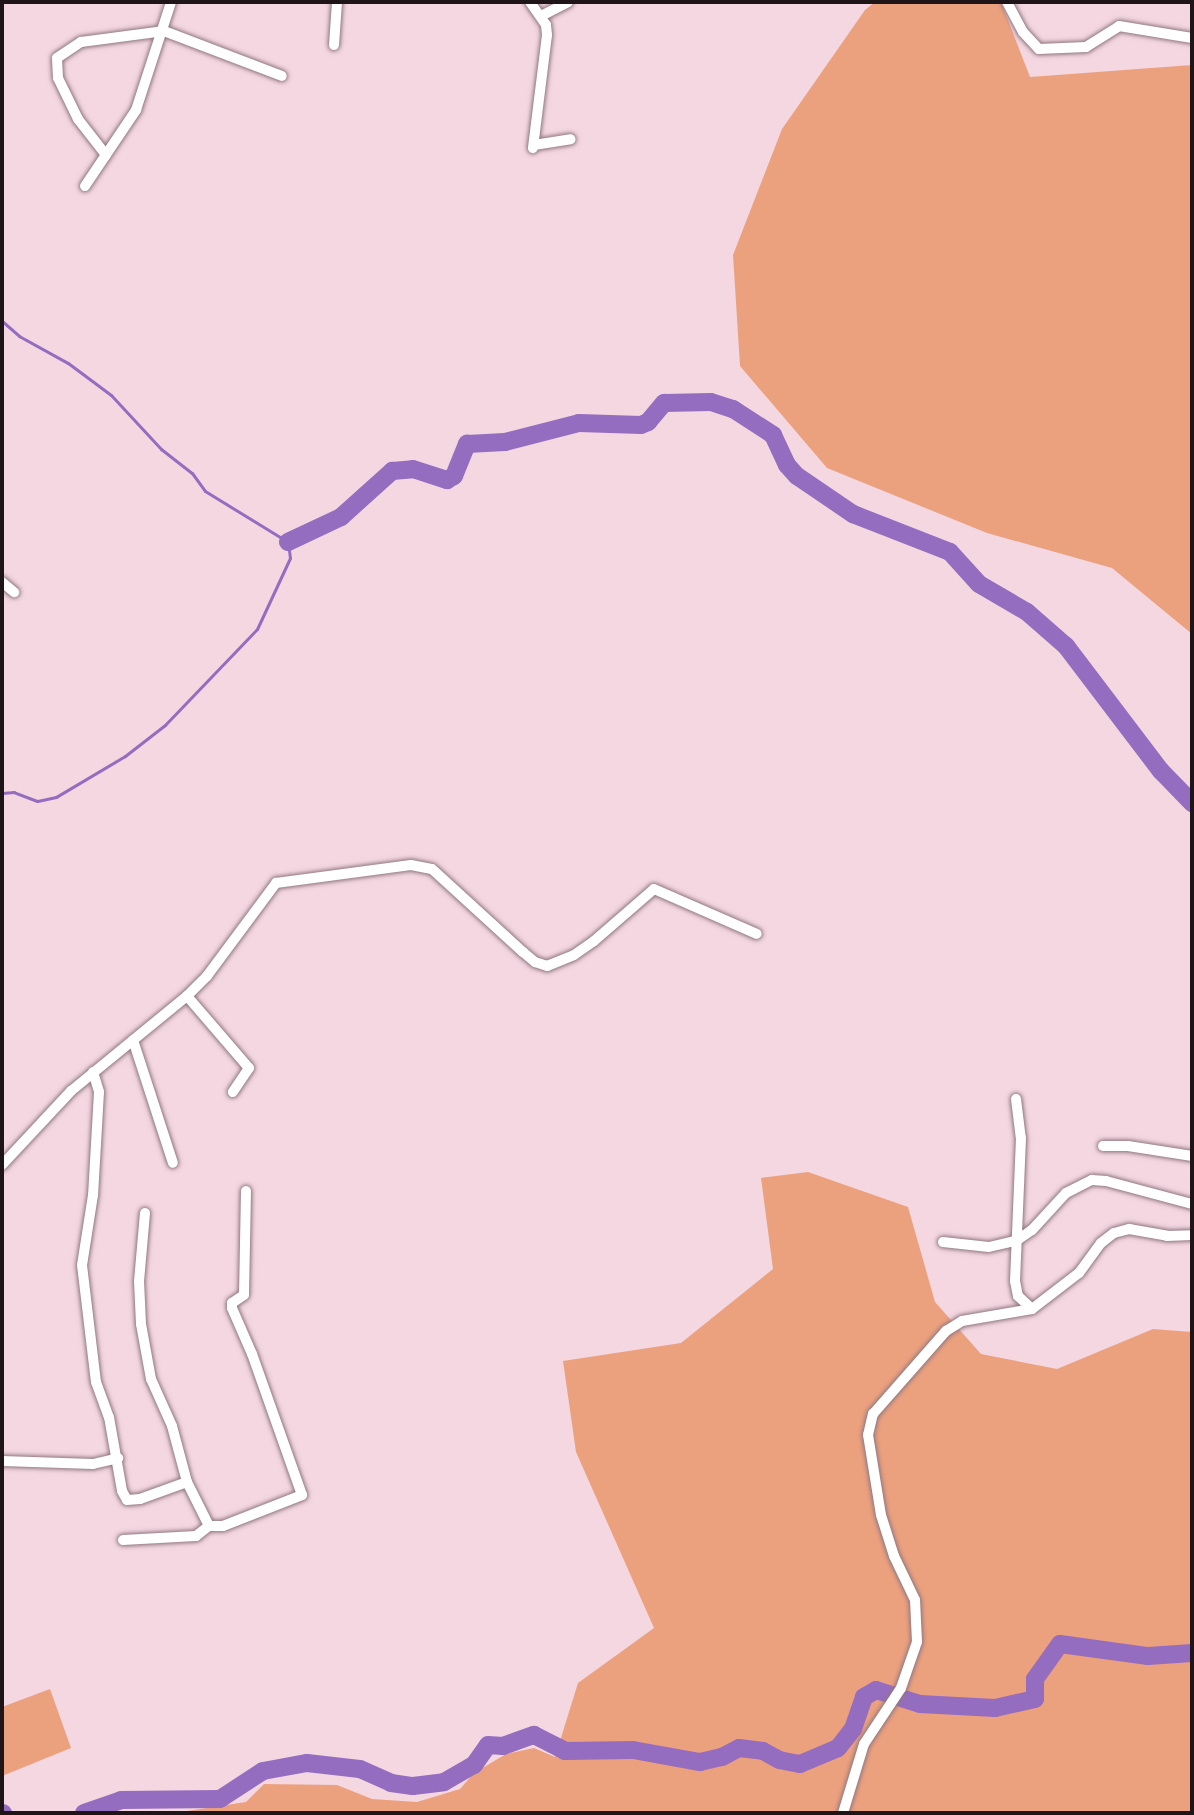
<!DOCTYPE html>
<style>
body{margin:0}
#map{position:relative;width:1194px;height:1815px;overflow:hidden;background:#f4d7e1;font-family:"PT Serif",serif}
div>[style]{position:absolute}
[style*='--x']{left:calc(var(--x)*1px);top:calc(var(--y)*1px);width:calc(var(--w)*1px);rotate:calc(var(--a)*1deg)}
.green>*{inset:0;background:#eca17e}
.stream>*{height:3px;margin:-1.5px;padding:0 1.5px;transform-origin:1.5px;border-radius:1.5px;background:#956dc0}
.river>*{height:18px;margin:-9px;padding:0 9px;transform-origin:9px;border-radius:9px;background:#956dc0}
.roads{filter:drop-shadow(0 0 2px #917780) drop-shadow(0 0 2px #917780)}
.minor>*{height:10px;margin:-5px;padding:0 5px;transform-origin:5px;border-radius:5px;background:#fff}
span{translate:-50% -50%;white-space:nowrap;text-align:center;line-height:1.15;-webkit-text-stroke:6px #fff;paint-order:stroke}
.frame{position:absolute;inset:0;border:4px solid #1f1518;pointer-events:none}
</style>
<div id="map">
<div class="green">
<div style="clip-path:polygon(875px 2px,1001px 2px,1030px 77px,1192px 65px,1192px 634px,1112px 568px,987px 533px,827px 468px,740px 366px,733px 255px,782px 129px,865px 10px)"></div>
<div style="clip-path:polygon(808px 1172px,908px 1207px,935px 1302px,981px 1354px,1057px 1369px,1153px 1329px,1192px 1332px,1192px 1813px,174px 1813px,246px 1802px,264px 1784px,337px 1785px,372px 1799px,417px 1802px,460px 1789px,474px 1773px,506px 1754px,534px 1748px,555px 1757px,578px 1683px,654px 1628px,576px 1452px,563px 1361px,681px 1343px,773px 1269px,761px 1178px)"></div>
<div style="clip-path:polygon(50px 1689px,71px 1748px,2px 1776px,2px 1707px)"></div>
</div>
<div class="stream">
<div style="--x:2;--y:321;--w:23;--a:41"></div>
<div style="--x:19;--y:336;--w:56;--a:28.9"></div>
<div style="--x:68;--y:363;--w:54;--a:36.7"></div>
<div style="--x:111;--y:395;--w:74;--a:47.2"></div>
<div style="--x:161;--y:449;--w:39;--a:38"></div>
<div style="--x:192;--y:473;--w:22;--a:54"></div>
<div style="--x:205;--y:491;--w:97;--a:31.6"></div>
<div style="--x:288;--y:542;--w:16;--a:83"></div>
<div style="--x:290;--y:558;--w:78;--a:114.9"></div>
<div style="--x:257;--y:629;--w:133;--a:133.8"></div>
<div style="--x:165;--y:725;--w:51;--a:142.2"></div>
<div style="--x:125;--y:756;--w:80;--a:149.3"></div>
<div style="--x:56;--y:797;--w:19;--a:168"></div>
<div style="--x:37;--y:801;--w:25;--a:-159"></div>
<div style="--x:14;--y:792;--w:12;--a:175"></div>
</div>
<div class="river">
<div style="--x:288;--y:542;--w:59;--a:-25.3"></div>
<div style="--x:341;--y:517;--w:69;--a:-42"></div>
<div style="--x:392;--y:471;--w:21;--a:-5"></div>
<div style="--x:413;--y:469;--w:36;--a:18"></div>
<div style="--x:447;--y:480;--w:8;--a:-30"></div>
<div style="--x:454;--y:476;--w:35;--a:-68"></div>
<div style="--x:467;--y:444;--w:38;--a:-3"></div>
<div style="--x:505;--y:442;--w:76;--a:-14.4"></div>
<div style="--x:579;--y:423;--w:62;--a:1.8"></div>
<div style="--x:641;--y:425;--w:8;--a:-23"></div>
<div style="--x:648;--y:422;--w:25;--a:-50"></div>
<div style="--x:664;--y:403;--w:47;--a:-1.2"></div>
<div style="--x:711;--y:402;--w:23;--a:18"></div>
<div style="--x:733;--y:409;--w:48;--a:33"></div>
<div style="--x:773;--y:435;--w:33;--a:65"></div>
<div style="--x:787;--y:465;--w:15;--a:48"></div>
<div style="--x:797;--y:476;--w:68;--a:34.2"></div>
<div style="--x:853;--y:514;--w:104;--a:21.4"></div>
<div style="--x:950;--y:552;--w:43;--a:47.8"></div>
<div style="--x:979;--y:584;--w:56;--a:30.3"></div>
<div style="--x:1027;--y:612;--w:52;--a:41.1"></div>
<div style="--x:1066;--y:646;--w:157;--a:52.8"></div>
<div style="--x:1161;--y:771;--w:45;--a:45.9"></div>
<div style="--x:2;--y:1813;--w:1;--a:0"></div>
<div style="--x:84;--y:1813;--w:39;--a:-19"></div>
<div style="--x:121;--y:1800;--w:99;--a:-0.6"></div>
<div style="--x:220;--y:1799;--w:51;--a:-33.1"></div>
<div style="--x:263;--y:1771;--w:45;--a:-10.3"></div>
<div style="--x:307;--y:1763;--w:53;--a:6.5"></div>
<div style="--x:360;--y:1769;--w:34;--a:24"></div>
<div style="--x:391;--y:1783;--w:22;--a:8"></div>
<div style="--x:413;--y:1786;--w:31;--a:-7"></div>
<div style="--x:444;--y:1782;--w:34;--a:-30"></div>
<div style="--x:474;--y:1765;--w:24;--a:-55"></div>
<div style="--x:488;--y:1745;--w:15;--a:4"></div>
<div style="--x:503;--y:1746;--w:33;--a:-20"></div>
<div style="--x:534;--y:1735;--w:35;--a:27"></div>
<div style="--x:565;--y:1751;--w:68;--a:-0.8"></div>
<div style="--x:633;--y:1750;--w:68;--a:10.2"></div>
<div style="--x:700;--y:1762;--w:23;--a:-13"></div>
<div style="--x:722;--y:1757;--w:19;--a:-28"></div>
<div style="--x:739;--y:1748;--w:24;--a:7"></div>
<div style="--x:763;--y:1751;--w:18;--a:29"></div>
<div style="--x:779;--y:1760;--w:21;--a:11"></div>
<div style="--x:800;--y:1764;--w:41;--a:-22.8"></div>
<div style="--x:838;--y:1748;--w:24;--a:-52"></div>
<div style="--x:853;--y:1729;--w:34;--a:-71"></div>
<div style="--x:864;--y:1697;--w:14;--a:-30"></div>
<div style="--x:876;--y:1690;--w:46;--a:17.7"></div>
<div style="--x:920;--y:1704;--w:75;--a:3.1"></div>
<div style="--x:995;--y:1708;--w:41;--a:-12.7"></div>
<div style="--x:1035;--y:1699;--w:20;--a:-90"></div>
<div style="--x:1035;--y:1679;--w:43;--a:-54.5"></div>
<div style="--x:1060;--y:1644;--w:89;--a:7.8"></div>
<div style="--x:1148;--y:1656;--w:44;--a:-3.9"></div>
</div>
<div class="roads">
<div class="minor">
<div style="--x:530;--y:2;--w:28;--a:55"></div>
<div style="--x:546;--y:25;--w:10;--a:84"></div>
<div style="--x:547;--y:35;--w:114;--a:97.1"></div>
<div style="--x:1007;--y:2;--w:34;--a:62"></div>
<div style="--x:1023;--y:32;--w:23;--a:47"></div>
<div style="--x:1039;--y:49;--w:47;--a:-2.4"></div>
<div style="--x:1086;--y:47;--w:39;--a:-32"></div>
<div style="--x:1119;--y:26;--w:74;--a:9.3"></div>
<div style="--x:541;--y:16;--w:30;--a:-27"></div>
<div style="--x:334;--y:45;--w:43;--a:-86"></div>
<div style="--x:534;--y:145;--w:37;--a:-9"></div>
<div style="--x:106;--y:155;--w:46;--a:-127.9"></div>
<div style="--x:78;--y:119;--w:46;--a:-116"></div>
<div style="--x:58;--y:78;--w:20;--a:-93"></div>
<div style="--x:57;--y:58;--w:29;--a:-34"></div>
<div style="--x:81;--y:42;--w:84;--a:-7.5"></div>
<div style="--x:164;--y:31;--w:126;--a:20.9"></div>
<div style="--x:85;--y:186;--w:92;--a:-56.1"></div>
<div style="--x:136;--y:110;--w:114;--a:-72"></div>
<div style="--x:2;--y:582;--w:16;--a:40"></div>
<div style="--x:187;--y:996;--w:95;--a:49.3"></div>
<div style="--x:249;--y:1068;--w:29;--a:124"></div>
<div style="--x:133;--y:1040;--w:129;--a:72"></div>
<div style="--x:93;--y:1072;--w:21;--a:73"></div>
<div style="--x:99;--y:1092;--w:103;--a:93.3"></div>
<div style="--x:93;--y:1195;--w:71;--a:98.9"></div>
<div style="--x:82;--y:1265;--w:118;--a:83.2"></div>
<div style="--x:96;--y:1382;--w:37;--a:70"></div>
<div style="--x:109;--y:1417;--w:75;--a:80"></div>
<div style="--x:122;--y:1491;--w:10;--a:61"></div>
<div style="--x:127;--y:1500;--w:13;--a:-4"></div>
<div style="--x:140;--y:1499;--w:50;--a:-19.9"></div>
<div style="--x:1016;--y:1099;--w:39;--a:83"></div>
<div style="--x:1021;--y:1138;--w:143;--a:92.4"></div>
<div style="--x:1015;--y:1281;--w:15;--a:79"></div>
<div style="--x:1018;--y:1296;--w:19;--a:43"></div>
<div style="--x:1103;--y:1146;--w:25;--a:0"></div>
<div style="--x:1128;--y:1146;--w:65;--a:8.9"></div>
<div style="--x:2;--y:1165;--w:101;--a:-47"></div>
<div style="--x:71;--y:1091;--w:150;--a:-39.3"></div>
<div style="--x:187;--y:996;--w:28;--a:-45"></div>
<div style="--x:207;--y:976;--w:116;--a:-53.4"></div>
<div style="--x:276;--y:883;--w:136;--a:-7.6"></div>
<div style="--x:411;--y:865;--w:21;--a:11"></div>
<div style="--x:432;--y:869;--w:123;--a:42.4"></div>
<div style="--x:523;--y:952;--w:16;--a:40"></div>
<div style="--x:535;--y:962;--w:13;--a:18"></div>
<div style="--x:547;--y:966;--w:29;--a:-22"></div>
<div style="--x:574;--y:955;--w:24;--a:-35"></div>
<div style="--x:594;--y:941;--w:79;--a:-40.9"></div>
<div style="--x:654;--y:889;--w:112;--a:23.6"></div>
<div style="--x:145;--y:1213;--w:68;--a:95"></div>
<div style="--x:139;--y:1281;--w:43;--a:87.3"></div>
<div style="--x:141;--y:1324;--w:56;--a:79.7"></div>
<div style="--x:151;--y:1379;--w:51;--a:65.9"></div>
<div style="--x:172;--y:1426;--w:58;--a:75"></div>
<div style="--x:187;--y:1482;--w:49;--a:63.4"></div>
<div style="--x:943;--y:1242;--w:46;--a:6.2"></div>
<div style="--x:989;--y:1247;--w:28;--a:-13"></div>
<div style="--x:1016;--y:1241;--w:19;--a:-35"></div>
<div style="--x:1032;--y:1230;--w:50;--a:-47.4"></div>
<div style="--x:1066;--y:1193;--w:29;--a:-27"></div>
<div style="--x:1092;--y:1180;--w:14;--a:4"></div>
<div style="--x:1106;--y:1181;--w:89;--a:15"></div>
<div style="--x:2;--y:1461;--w:91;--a:1.9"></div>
<div style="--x:93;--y:1464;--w:26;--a:-13"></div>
<div style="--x:123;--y:1540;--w:73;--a:-3.1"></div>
<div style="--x:196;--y:1536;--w:16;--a:-38"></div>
<div style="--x:209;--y:1526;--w:14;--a:0"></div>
<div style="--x:223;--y:1526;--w:85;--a:-21.4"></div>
<div style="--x:302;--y:1495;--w:150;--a:-109.5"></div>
<div style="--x:252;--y:1354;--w:50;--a:-113.5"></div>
<div style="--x:232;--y:1308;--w:5;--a:-90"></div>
<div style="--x:232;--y:1303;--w:14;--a:-34"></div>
<div style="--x:244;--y:1295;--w:104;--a:-88.9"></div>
<div style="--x:843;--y:1813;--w:72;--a:-73.1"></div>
<div style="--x:864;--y:1744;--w:67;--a:-56.5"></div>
<div style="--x:901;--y:1688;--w:49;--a:-70.8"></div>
<div style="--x:917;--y:1642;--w:42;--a:-92.7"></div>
<div style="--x:915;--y:1600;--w:49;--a:-115.5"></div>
<div style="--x:894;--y:1556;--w:43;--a:-107.6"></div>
<div style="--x:881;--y:1515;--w:81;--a:-99.2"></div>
<div style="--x:868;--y:1435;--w:22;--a:-77"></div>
<div style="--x:873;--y:1414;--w:111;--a:-48.7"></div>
<div style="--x:946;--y:1331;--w:19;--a:-32"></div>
<div style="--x:962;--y:1321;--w:71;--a:-9.7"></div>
<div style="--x:1032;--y:1309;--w:59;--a:-37.5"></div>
<div style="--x:1079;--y:1273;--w:37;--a:-54"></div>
<div style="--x:1101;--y:1243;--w:16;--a:-38"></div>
<div style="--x:1114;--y:1233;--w:16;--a:-15"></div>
<div style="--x:1129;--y:1229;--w:39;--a:10"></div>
<div style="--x:1167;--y:1236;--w:25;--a:-2"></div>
</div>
</div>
<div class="frame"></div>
</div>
